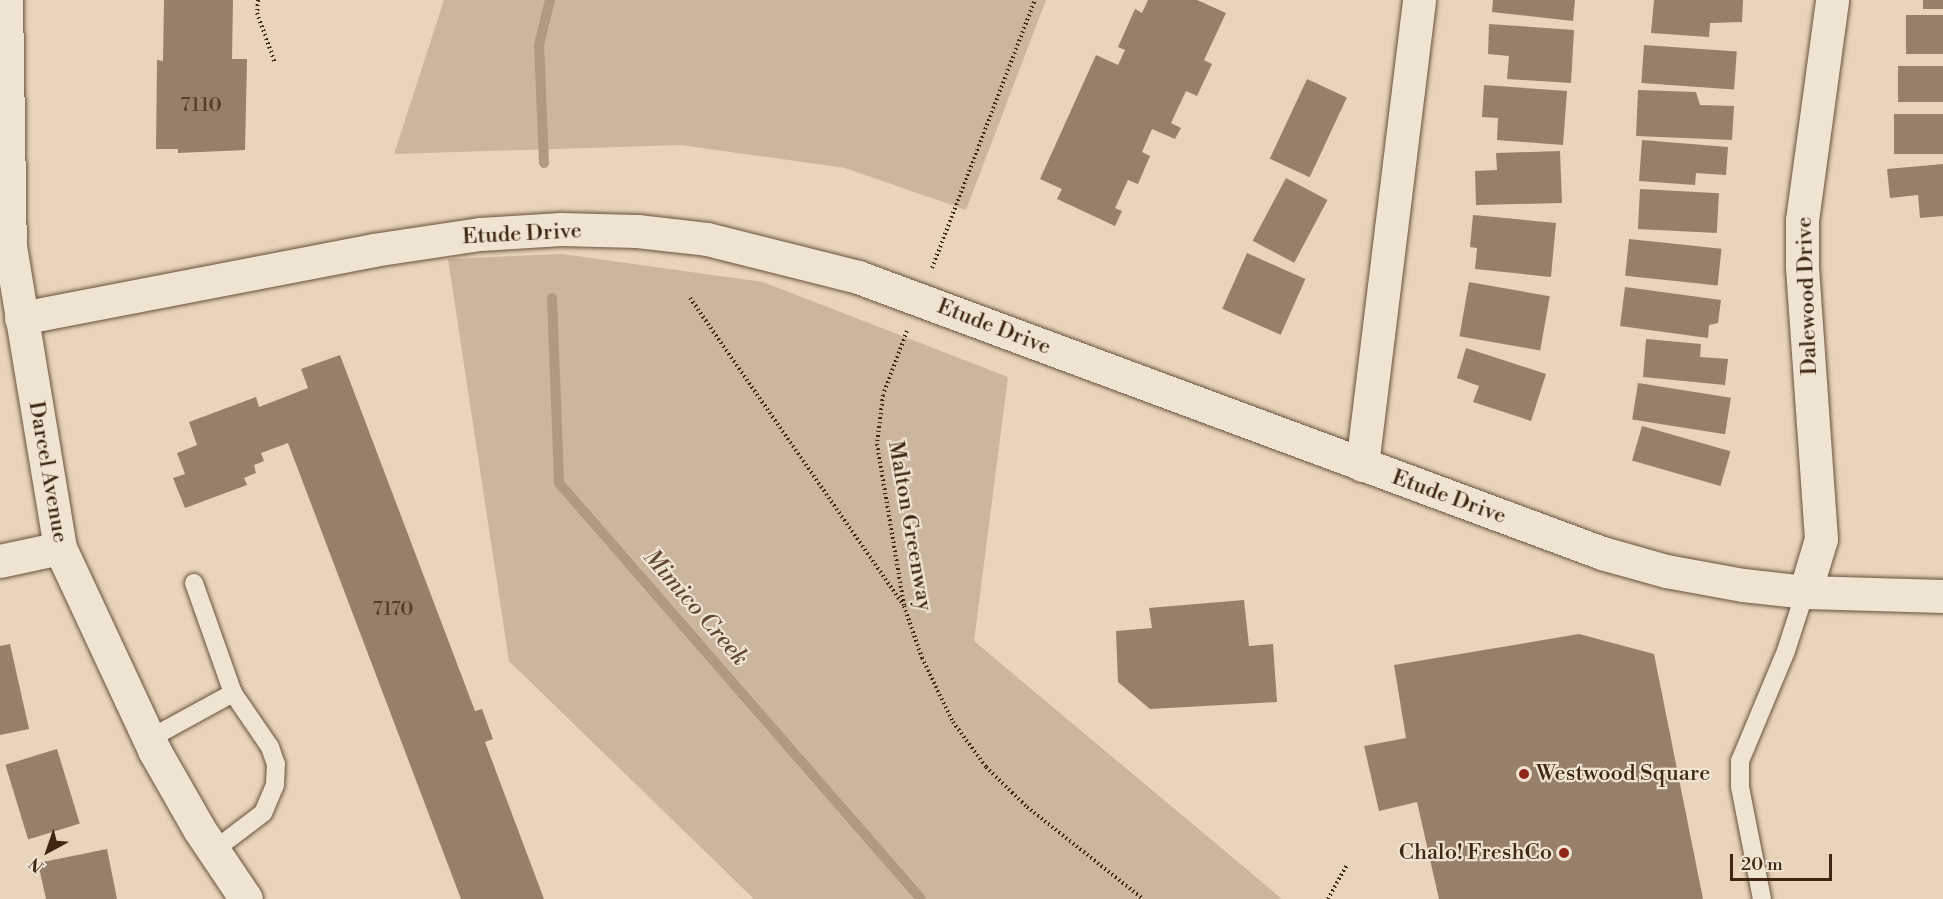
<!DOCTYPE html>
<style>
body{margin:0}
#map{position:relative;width:1943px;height:899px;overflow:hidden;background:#e7d4b9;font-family:"Libre Bodoni",serif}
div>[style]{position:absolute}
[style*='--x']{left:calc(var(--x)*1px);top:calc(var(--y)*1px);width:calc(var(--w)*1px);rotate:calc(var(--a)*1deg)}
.green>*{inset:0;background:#cab69d}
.stream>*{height:10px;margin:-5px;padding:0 5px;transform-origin:5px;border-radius:5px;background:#ae9981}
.building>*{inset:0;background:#968069;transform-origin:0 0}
.path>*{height:4px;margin-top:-2px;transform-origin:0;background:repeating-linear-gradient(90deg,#3e2613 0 1.5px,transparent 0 4.5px)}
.roads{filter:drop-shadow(0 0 2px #68523c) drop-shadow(0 0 2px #68523c)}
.service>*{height:18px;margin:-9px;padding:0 9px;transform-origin:9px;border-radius:9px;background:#efe3d2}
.minor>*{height:33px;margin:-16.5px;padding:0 16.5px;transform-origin:16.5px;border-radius:16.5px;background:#efe3d2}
.tertiary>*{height:33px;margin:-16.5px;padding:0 16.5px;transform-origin:16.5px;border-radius:16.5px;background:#efe3d2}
.dots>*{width:16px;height:16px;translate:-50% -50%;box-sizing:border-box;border:3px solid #efe3d2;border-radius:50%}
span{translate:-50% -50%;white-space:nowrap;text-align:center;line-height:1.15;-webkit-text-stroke:4.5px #efe3d2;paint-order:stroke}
.number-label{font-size:20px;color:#543c28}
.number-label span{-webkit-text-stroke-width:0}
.street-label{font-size:22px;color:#3e2613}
.poi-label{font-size:22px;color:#3e2613}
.left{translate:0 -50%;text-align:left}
.right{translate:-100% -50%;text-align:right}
.water-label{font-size:24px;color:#604834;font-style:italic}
.north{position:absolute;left:18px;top:821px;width:60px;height:60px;-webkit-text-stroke:4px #efe3d2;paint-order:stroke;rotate:220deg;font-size:16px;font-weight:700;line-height:24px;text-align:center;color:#3e2613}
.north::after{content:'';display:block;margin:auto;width:21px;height:27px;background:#3e2613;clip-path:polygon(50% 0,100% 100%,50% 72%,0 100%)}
.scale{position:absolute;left:1730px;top:854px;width:102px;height:27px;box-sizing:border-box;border:3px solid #3e2613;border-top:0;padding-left:8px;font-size:18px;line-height:21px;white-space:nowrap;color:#3e2613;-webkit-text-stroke:4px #efe3d2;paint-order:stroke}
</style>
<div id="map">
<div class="green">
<div style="clip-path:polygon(444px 0,1046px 0,966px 210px,845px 168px,681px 145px,394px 154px)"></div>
<div style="clip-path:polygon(562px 254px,763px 282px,1008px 377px,974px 641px,1282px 899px,754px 899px,509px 661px,448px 259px)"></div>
</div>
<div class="stream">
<div style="--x:544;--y:163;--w:118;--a:-92.4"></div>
<div style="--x:539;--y:45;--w:46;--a:-76.3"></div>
<div style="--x:552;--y:298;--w:185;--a:87.8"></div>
<div style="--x:559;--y:483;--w:551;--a:48.97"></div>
</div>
<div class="building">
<div style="clip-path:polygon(164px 0,233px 0,232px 59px,247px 59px,245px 150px,178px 153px,178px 149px,156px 149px,157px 60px,163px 61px)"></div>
<div style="clip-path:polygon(1148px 0,1197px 0,1226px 13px,1204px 60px,1212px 64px,1197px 96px,1186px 91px,1171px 123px,1181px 128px,1175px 139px,1152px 129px,1142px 152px,1150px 156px,1138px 184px,1128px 180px,1115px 208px,1122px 211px,1115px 226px,1057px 199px,1062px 189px,1040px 179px,1096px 55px,1118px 65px,1125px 50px,1118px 47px,1135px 9px,1142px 13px)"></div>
<div style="clip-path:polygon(1493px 0,1575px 0,1573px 21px,1492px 12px)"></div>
<div style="clip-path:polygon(1654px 0,1743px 0,1742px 22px,1710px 23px,1709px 37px,1651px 33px)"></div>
<div style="left:1923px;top:0;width:20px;height:9px"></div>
<div style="left:1943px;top:15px;width:39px;height:37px;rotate:90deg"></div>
<div style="clip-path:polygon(1489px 24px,1574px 30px,1571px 83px,1507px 79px,1509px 56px,1488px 54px)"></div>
<div style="left:1644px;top:45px;width:93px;height:38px;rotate:4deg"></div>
<div style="left:1943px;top:66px;width:36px;height:45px;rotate:90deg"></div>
<div style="left:1307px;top:79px;width:44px;height:88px;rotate:25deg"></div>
<div style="clip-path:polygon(1484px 85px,1567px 91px,1563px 145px,1497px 140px,1498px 118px,1482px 117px)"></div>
<div style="clip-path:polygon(1638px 90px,1696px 92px,1700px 105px,1734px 106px,1732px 140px,1636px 136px)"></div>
<div style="left:1943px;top:114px;width:40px;height:49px;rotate:90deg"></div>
<div style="clip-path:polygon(1642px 140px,1728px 147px,1726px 175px,1696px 173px,1695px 185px,1639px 181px)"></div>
<div style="clip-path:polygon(1560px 151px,1562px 203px,1476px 205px,1475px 171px,1497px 170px,1496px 153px)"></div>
<div style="clip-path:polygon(1943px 164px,1943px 216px,1920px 218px,1918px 195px,1890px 198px,1887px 169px)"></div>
<div style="left:1286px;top:178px;width:47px;height:71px;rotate:28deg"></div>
<div style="left:1640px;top:189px;width:79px;height:40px;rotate:3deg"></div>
<div style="clip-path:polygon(1473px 215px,1556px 223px,1551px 277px,1475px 269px,1477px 248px,1470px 247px)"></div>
<div style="left:1629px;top:239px;width:93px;height:37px;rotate:6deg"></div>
<div style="left:1247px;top:253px;width:64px;height:61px;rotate:24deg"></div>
<div style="left:1469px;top:282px;width:82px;height:55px;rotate:10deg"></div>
<div style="clip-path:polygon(1625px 287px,1721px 300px,1718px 323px,1709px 325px,1708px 338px,1620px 326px)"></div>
<div style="clip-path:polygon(1646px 339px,1701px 344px,1700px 357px,1728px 359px,1725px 385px,1643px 377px)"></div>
<div style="clip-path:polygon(1466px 348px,1546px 374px,1531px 421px,1473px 402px,1479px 386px,1457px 378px)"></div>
<div style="clip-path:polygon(340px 355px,475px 711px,482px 709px,493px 739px,485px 742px,544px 899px,461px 899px,288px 443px,261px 453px,264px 461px,254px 465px,256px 473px,244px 478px,247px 485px,185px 508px,173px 478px,185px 474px,177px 453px,197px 445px,189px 422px,256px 397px,259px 407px,308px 388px,301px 369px)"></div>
<div style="left:1638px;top:383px;width:94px;height:37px;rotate:9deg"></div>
<div style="left:1642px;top:426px;width:92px;height:36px;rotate:16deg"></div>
<div style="clip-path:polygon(1244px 600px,1249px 646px,1273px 644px,1277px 702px,1150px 709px,1118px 682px,1116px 631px,1152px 628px,1149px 608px)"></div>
<div style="clip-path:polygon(1579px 634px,1654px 654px,1703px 899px,1439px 899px,1417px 802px,1379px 811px,1364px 746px,1406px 738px,1394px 665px)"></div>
<div style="clip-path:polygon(10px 644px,29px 729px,0 735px,0 646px)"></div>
<div style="left:57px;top:749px;width:78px;height:54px;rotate:73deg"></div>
<div style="clip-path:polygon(107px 849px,117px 899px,46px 899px,38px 863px)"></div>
</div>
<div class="path">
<div style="--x:258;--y:0;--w:13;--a:94"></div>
<div style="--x:257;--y:13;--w:53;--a:70.2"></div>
<div style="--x:932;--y:268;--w:287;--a:-69"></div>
<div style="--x:690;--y:298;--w:371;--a:55.2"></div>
<div style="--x:907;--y:331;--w:68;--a:110.6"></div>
<div style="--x:883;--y:395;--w:49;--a:97"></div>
<div style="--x:877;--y:444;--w:164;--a:80.5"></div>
<div style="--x:904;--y:606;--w:55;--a:70.9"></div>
<div style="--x:922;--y:658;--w:71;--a:64.2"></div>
<div style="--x:953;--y:722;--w:56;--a:53.7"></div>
<div style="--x:986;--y:767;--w:57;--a:44.3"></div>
<div style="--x:1027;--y:807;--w:148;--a:38.4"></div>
<div style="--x:1328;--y:899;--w:38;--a:-61"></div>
</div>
<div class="roads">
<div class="service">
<div style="--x:194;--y:583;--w:117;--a:70.5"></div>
<div style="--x:233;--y:693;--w:65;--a:55.6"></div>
<div style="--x:270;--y:747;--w:18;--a:71"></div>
<div style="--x:276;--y:764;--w:21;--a:93"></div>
<div style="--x:275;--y:785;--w:30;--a:113"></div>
<div style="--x:263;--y:813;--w:63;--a:142.8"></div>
<div style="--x:149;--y:739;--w:96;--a:-28.7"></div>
<div style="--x:1762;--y:899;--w:114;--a:-101.1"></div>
<div style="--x:1740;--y:787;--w:26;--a:-90"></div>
<div style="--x:1740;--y:761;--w:119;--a:-67.3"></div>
<div style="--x:1786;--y:651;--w:62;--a:-72.1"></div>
</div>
<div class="minor">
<div style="--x:21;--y:318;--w:359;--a:-10.9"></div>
<div style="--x:373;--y:250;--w:108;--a:-8.5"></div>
<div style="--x:480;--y:234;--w:81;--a:-3.5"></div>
<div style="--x:561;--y:229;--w:76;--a:1.5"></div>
<div style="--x:637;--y:231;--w:70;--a:6.5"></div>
<div style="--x:707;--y:239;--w:156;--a:14.1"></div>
<div style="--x:858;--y:277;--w:794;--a:20.35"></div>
<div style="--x:1602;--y:553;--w:66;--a:15.7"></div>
<div style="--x:1666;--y:571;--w:78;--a:10.3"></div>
<div style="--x:1743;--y:585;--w:62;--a:6.4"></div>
<div style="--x:1805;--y:592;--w:138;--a:1.7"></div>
<div style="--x:1362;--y:465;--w:468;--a:-83"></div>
<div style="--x:0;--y:561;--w:61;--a:-12.2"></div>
<div style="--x:1805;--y:592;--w:55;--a:-73.2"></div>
<div style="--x:1821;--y:539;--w:274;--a:-94"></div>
<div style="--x:1802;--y:266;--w:46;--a:-90"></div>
<div style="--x:1802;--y:220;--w:222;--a:-82.2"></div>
</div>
<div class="tertiary">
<div style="--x:6;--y:0;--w:246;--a:89.1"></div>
<div style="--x:10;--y:246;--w:306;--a:80.6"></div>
<div style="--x:60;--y:548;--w:223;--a:65"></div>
<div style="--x:154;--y:750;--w:91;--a:60.3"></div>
<div style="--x:199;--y:829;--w:84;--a:56.1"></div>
</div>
</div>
<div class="dots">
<div style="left:1524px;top:774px;background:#8f2418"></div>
<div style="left:1564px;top:853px;background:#8f2418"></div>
</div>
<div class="number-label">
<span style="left:201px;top:105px">7110</span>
<span style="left:393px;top:609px">7170</span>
</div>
<div class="street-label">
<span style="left:522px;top:234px;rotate:-3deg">Etude Drive</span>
<span style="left:1807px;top:296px;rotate:-92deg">Dalewood Drive</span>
<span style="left:994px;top:327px;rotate:21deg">Etude Drive</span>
<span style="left:48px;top:472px;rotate:80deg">Darcel Avenue</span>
<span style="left:1449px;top:497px;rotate:20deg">Etude Drive</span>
<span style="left:910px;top:526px;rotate:80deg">Malton Greenway</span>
</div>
<div class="poi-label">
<span class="left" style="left:1536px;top:774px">Westwood Square</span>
<span class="right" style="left:1552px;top:853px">Chalo! FreshCo</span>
</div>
<div class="water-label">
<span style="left:695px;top:608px;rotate:49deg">Mimico Creek</span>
</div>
<div class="north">N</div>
<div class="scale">20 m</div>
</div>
